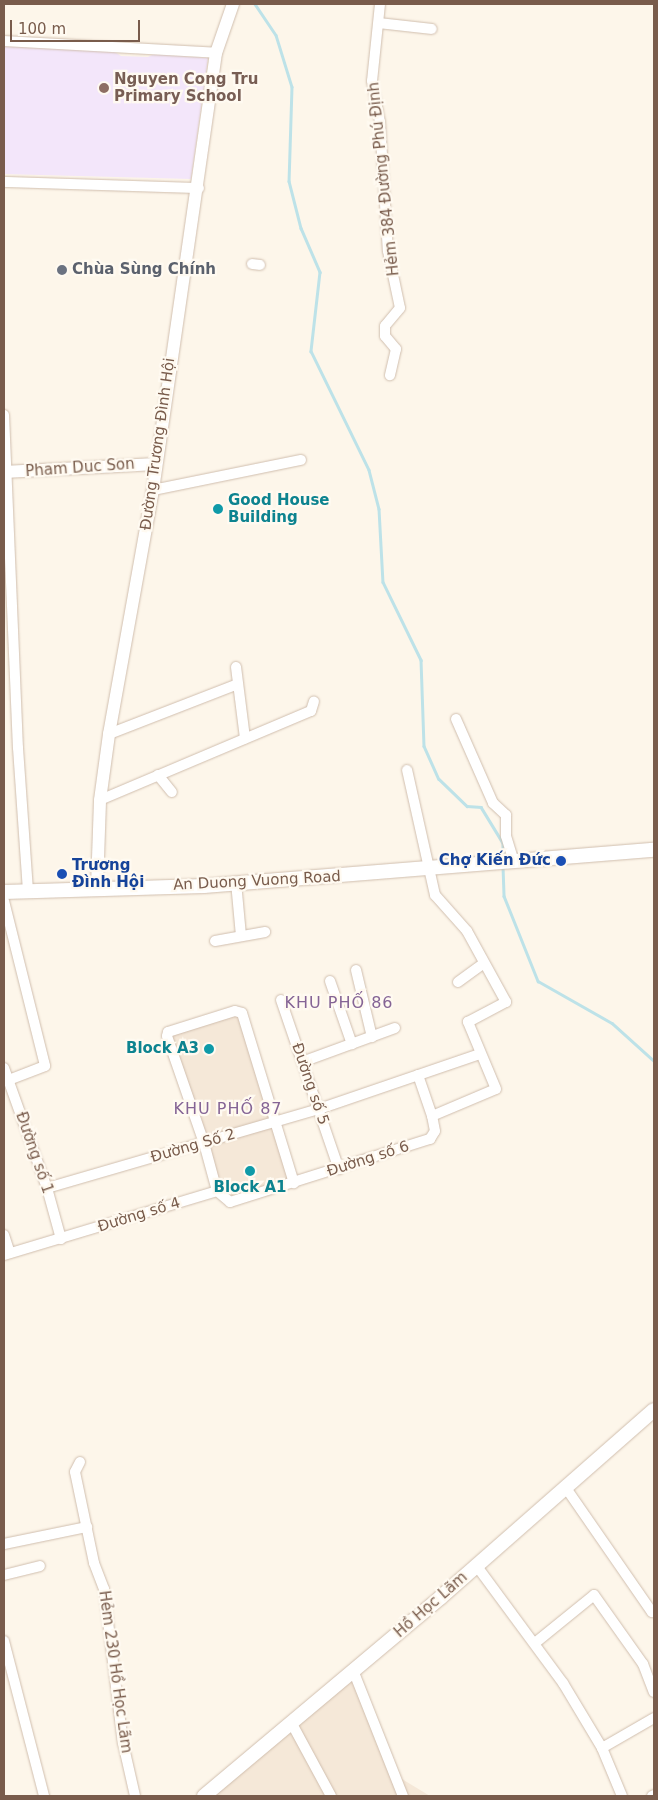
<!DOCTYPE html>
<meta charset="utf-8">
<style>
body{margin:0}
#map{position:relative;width:658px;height:1800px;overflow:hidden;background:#fdf6ea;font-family:"DejaVu Sans",sans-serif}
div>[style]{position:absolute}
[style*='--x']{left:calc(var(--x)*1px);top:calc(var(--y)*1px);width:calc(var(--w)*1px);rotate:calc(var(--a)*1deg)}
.residential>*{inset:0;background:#f5e8d8}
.education>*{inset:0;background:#f3e6fa}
.stream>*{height:2.5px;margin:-1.25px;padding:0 1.25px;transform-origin:1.25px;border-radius:1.25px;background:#bde2e8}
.roads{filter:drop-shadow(0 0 1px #d0beae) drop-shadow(0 0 1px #d0beae)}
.minor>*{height:10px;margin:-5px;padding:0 5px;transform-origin:5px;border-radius:5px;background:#fff}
.tertiary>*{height:12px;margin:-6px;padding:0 6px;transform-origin:6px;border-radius:6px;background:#fff}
.secondary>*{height:14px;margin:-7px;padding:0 7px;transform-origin:7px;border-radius:7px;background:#fff}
.dots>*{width:14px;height:14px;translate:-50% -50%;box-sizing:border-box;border:2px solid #fffaf1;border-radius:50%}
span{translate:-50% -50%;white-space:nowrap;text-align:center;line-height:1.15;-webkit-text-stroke:4.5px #fffaf1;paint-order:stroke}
.education-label{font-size:15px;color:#785e54;font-weight:700}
.left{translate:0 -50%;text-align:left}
.street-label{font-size:15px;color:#795c4c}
.worship-label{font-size:15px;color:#5b616d;font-weight:700}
.culture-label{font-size:15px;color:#0d838f;font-weight:700}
.right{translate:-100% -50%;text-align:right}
.transit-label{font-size:15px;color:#164399;font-weight:700}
.neighbourhood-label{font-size:16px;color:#856495;letter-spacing:1px}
.frame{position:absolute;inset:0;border:5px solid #795c4c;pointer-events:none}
.scale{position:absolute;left:10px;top:20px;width:130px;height:22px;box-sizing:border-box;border:2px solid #795c4c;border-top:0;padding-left:6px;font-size:15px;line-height:18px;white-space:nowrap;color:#795c4c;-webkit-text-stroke:4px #fffaf1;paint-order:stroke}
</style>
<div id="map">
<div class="residential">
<div style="clip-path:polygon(241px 1014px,292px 1182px,230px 1201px,224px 1197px,170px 1033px)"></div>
<div style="clip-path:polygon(352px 1680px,397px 1776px,430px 1796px,209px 1796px)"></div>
</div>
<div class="education">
<div style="clip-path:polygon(4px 46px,112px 50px,121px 56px,148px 57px,154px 54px,208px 58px,191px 179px,4px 174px)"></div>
</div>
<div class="stream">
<div style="--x:255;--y:4;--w:37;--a:56"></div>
<div style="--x:276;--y:35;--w:54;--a:72.9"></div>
<div style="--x:292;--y:87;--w:94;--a:91.8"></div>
<div style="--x:289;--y:181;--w:49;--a:75.7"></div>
<div style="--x:301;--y:228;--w:48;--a:66.6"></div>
<div style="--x:320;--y:272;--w:80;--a:96.5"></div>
<div style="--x:311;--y:351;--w:132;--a:64"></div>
<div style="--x:369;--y:470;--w:40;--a:75.6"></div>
<div style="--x:379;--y:509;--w:73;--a:86.9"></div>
<div style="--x:383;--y:582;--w:87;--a:64"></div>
<div style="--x:421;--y:660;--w:86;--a:88"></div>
<div style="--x:424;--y:746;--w:36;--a:66"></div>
<div style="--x:439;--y:779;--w:39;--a:44"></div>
<div style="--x:467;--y:806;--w:14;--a:4"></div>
<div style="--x:481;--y:807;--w:42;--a:58.6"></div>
<div style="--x:503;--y:843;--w:15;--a:90"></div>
<div style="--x:503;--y:866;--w:30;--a:88"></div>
<div style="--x:504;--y:896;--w:92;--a:68.2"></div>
<div style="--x:538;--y:981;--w:85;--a:29.6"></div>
<div style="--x:612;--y:1023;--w:57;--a:42.1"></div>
</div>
<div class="roads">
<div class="minor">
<div style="--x:380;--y:4;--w:77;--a:95.9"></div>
<div style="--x:372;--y:81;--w:42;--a:79"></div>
<div style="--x:380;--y:122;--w:129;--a:86.5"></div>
<div style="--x:388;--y:251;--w:58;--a:78.1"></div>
<div style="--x:400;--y:308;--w:23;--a:130"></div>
<div style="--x:385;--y:326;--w:10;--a:90"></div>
<div style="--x:385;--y:336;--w:17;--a:50"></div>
<div style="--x:396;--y:349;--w:27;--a:103"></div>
<div style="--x:379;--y:23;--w:53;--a:6.5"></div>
<div style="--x:4;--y:41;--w:212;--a:3.2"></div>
<div style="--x:4;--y:182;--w:195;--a:1.8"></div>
<div style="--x:252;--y:264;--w:8;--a:7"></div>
<div style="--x:4;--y:415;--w:333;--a:87.6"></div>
<div style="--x:18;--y:748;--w:142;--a:86"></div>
<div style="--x:153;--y:490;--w:151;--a:-11.5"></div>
<div style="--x:236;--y:667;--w:72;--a:82.8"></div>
<div style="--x:456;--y:719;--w:92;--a:66.2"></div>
<div style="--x:493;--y:803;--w:18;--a:43"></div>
<div style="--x:506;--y:815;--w:21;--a:90"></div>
<div style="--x:506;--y:836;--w:27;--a:73"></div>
<div style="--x:109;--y:734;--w:138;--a:-21.2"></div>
<div style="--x:158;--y:775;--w:22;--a:51"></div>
<div style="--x:100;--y:800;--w:229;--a:-22.9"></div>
<div style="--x:311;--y:711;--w:10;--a:-73"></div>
<div style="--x:236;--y:882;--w:54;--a:84.7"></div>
<div style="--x:4;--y:901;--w:170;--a:76"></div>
<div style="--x:45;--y:1066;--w:40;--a:159"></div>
<div style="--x:215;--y:941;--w:51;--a:-10.2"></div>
<div style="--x:356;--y:970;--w:69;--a:76.6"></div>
<div style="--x:330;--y:981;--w:67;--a:70.8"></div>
<div style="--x:458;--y:982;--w:31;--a:-36"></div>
<div style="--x:281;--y:1000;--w:179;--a:71.1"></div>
<div style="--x:302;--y:1062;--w:99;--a:-20.1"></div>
<div style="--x:4;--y:1068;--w:127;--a:70.3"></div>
<div style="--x:47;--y:1188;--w:53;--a:74.6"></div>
<div style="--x:418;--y:1075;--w:43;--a:71.1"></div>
<div style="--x:47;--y:1188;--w:283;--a:-16.2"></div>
<div style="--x:319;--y:1109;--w:170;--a:-18.9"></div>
<div style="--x:217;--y:1191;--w:17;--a:40"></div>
<div style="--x:230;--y:1202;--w:210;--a:-17.5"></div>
<div style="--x:430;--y:1139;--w:9;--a:-58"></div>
<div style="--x:435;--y:1131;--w:15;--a:-101"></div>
<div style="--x:432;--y:1116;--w:69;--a:-22.9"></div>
<div style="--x:496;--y:1089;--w:73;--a:-112.7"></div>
<div style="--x:468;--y:1022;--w:43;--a:-27.8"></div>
<div style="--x:506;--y:1002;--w:81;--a:-118.8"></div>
<div style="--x:467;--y:931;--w:48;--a:-131.6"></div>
<div style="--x:435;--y:895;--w:128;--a:-102.6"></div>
<div style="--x:217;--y:1191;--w:50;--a:-105.2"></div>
<div style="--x:204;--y:1143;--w:113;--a:-109.1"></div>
<div style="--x:167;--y:1036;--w:4;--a:-76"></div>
<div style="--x:168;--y:1032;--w:70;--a:-17.4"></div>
<div style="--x:235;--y:1011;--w:7;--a:16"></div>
<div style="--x:242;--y:1013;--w:178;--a:73"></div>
<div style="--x:4;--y:1235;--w:19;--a:72"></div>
<div style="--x:4;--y:1255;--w:222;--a:-16.7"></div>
<div style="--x:80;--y:1462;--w:11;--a:117"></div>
<div style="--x:75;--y:1472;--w:93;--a:78.2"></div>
<div style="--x:94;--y:1563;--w:28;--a:69"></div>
<div style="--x:104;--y:1589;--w:155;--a:83"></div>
<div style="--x:123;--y:1743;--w:54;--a:77.2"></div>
<div style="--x:566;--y:1488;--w:151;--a:55.3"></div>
<div style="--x:652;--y:1612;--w:2;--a:-27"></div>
<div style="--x:4;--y:1544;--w:85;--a:-11.6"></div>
<div style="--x:476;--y:1565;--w:147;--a:53.6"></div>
<div style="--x:563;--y:1683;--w:76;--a:59"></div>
<div style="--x:602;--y:1748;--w:52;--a:67.4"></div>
<div style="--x:4;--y:1575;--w:37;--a:-14"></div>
<div style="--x:4;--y:1641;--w:160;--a:75.5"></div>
<div style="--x:535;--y:1643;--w:76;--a:-39.1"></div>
<div style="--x:594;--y:1595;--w:85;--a:54.6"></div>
<div style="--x:643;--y:1664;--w:30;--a:69"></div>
<div style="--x:353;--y:1670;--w:136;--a:68.4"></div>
<div style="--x:291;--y:1722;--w:84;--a:61.6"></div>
<div style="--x:602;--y:1748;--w:60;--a:-30"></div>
<div style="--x:652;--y:1796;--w:2;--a:-27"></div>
</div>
<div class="tertiary">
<div style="--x:4;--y:472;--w:152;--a:-3"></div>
<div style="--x:97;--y:887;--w:87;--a:-88"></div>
<div style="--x:100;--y:800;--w:67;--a:-82.2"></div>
<div style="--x:109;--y:734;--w:248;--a:-79.8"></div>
<div style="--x:153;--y:490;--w:442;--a:-81.8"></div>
<div style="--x:216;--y:53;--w:52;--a:-70.9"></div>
</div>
<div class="secondary">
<div style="--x:4;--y:892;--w:200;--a:-1.7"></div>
<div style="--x:204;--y:886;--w:451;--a:-4.6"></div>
<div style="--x:204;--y:1796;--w:309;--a:-40"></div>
<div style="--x:441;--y:1597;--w:283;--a:-41.3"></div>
</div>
</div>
<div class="dots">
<div style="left:104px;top:88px;background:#8d6e63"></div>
<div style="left:62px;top:270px;background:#6b7280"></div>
<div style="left:218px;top:509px;background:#0f9aa8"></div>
<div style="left:561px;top:861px;background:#1a4fb4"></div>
<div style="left:62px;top:874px;background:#1a4fb4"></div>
<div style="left:209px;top:1049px;background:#0f9aa8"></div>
<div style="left:250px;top:1171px;background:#0f9aa8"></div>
</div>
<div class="education-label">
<span class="left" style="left:114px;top:88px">Nguyen Cong Tru<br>Primary School</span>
</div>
<div class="street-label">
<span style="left:384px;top:179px;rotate:-96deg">Hẻm 384 Đường Phú Định</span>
<span style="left:158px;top:444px;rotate:-82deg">Đường Trương Đình Hội</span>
<span style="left:80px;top:468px;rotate:-4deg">Pham Duc Son</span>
<span style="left:257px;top:881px;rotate:-3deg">An Duong Vuong Road</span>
<span style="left:310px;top:1084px;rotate:71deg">Đường số 5</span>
<span style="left:193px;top:1146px;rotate:-16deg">Đường Số 2</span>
<span style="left:34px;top:1153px;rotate:71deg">Đường số 1</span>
<span style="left:368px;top:1159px;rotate:-18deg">Đường số 6</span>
<span style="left:139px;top:1215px;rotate:-17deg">Đường số 4</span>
<span style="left:431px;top:1605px;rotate:-41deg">Hồ Học Lãm</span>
<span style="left:115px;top:1672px;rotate:82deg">Hẻm 230 Hồ Học Lãm</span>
</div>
<div class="worship-label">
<span class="left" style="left:72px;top:270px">Chùa Sùng Chính</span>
</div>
<div class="culture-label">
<span class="left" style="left:228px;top:509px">Good House<br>Building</span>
<span class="right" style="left:199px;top:1049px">Block A3</span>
<span style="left:250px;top:1188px">Block A1</span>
</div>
<div class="transit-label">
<span class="right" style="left:551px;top:861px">Chợ Kiến Đức</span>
<span class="left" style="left:72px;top:874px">Trương<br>Đình Hội</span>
</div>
<div class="neighbourhood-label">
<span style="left:339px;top:1003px">KHU PHỐ 86</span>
<span style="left:228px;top:1109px">KHU PHỐ 87</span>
</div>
<div class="frame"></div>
<div class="scale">100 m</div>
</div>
